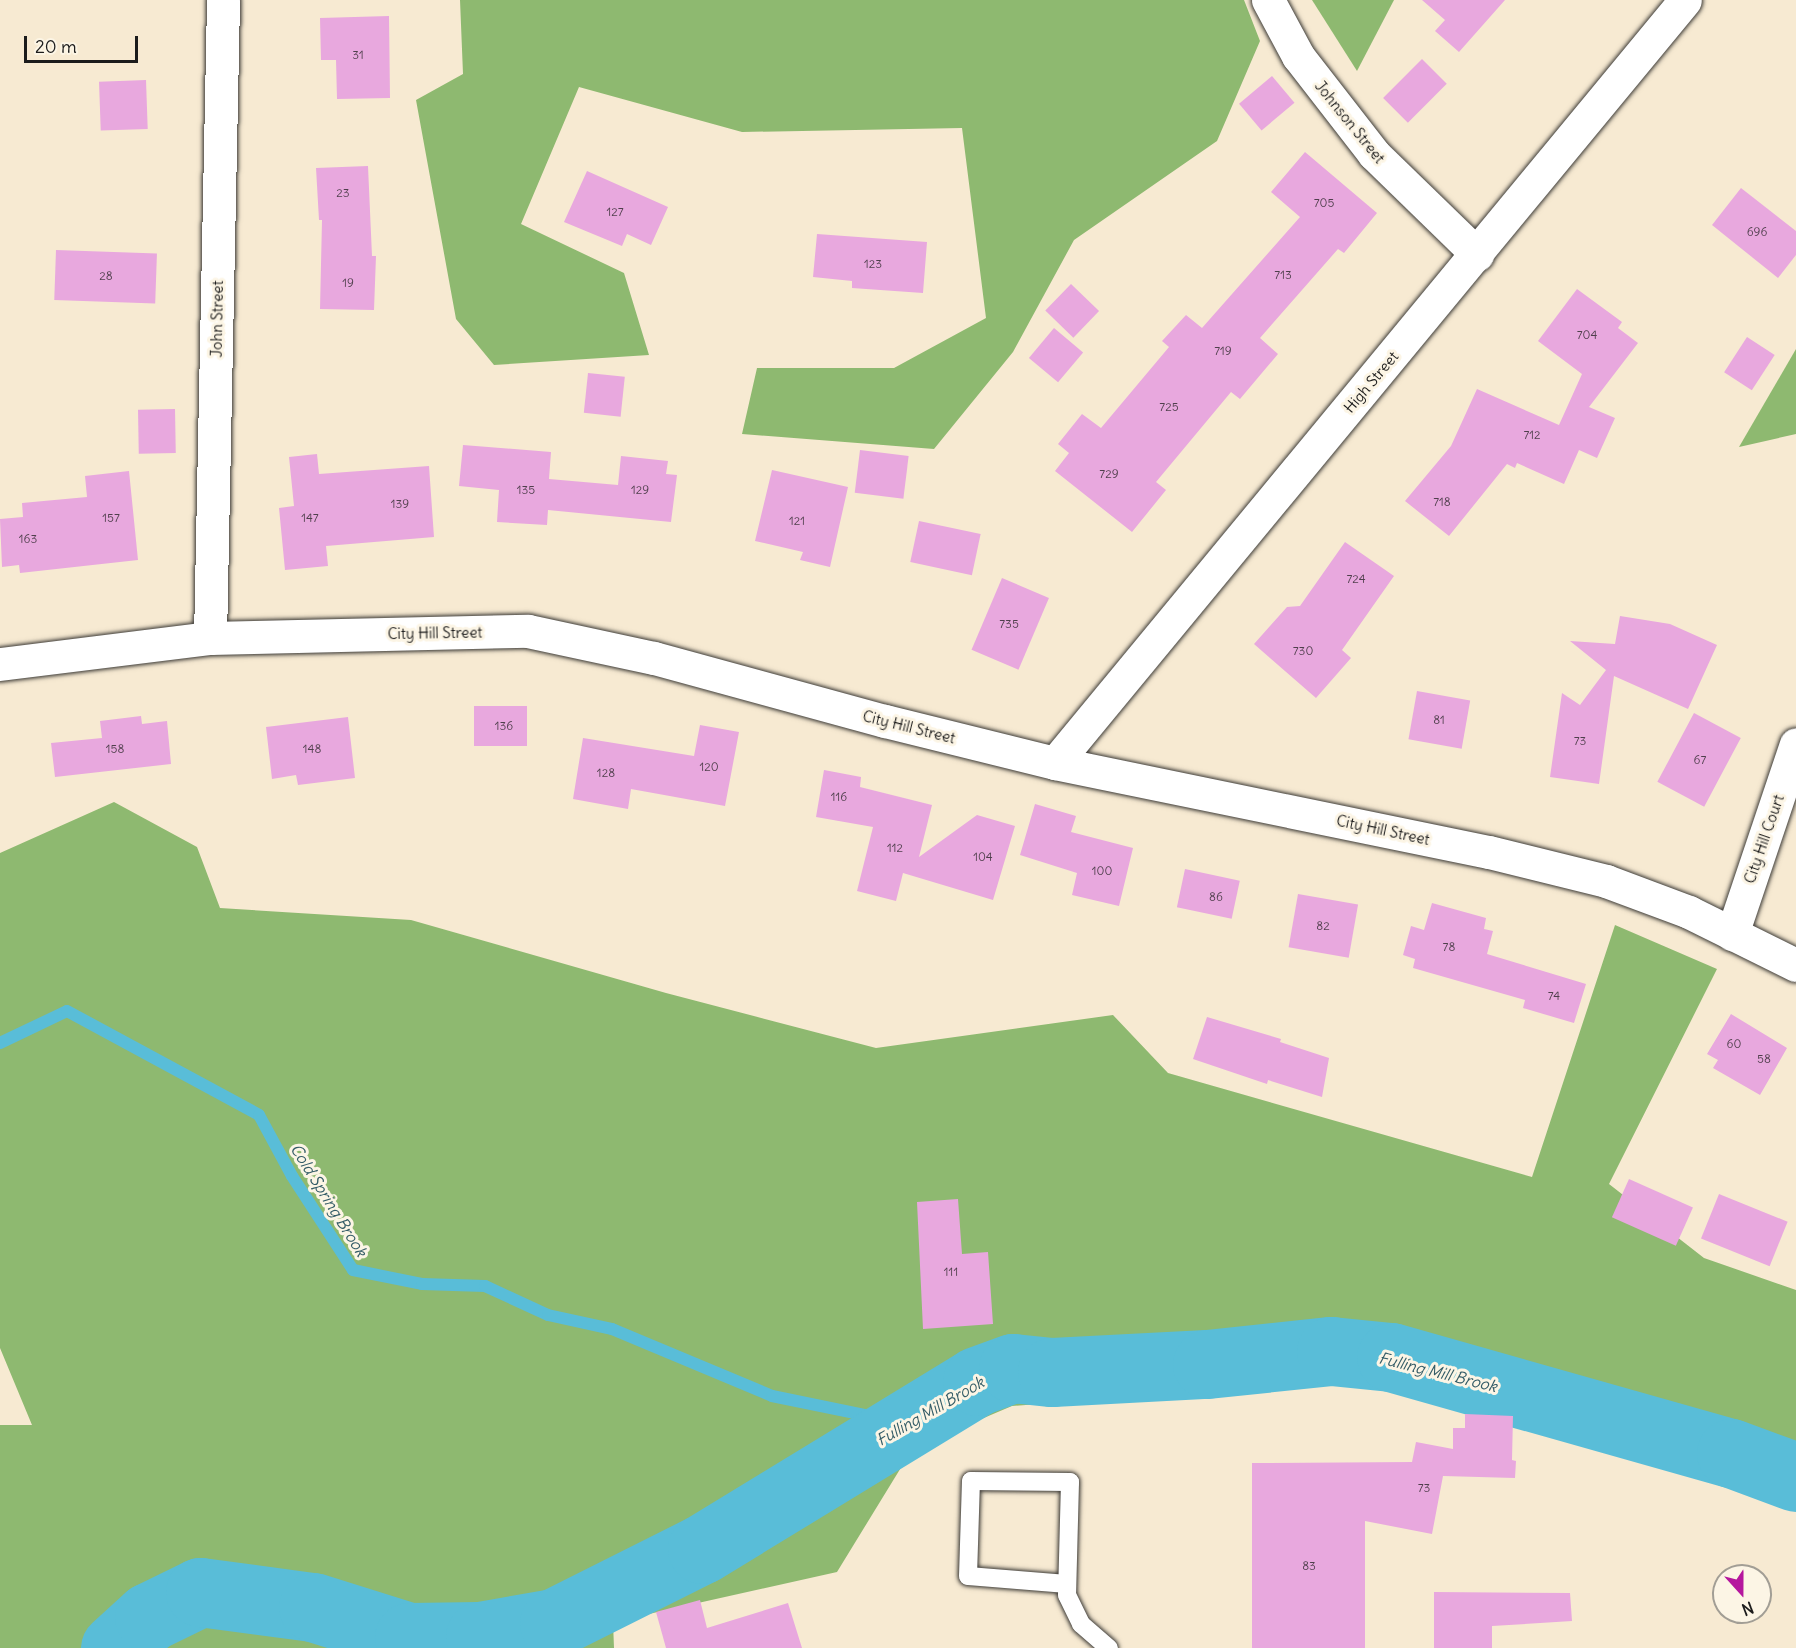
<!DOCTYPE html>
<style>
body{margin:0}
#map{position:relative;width:1796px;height:1648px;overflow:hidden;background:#f7ead2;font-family:Delius,sans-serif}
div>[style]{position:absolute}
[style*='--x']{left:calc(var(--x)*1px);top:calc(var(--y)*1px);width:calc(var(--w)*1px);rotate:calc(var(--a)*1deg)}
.forest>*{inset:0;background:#8eb970}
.stream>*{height:12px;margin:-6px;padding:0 6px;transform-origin:6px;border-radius:6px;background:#59bdd8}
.river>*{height:69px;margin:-34.5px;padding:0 34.5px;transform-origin:34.5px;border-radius:34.5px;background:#59bdd8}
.building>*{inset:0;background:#e8a8de;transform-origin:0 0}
.roads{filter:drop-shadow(0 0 2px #3d3b37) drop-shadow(0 0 2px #3d3b37)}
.service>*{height:18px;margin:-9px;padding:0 9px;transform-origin:9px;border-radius:9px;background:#fff}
.minor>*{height:33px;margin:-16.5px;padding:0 16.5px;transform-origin:16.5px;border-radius:16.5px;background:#fff}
.tertiary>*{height:33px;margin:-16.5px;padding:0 16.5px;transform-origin:16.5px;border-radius:16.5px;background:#fff}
span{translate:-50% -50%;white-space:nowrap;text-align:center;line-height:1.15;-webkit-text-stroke:6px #fcf5e5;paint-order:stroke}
.number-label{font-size:12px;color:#4f3f4c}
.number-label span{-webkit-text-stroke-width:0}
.street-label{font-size:15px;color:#1c1c1c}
.water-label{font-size:16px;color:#345c67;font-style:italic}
.north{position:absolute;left:1712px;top:1564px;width:60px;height:60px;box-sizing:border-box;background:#fcf5e5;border:2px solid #a29e95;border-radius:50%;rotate:159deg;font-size:16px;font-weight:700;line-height:24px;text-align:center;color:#1c1c1c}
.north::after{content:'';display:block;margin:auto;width:21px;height:27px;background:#b5179e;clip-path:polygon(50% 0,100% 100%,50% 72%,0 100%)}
.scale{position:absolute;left:24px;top:36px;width:114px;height:27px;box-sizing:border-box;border:3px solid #1c1c1c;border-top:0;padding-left:8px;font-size:18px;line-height:21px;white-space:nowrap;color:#1c1c1c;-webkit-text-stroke:4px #fcf5e5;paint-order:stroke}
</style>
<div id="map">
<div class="forest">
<div style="clip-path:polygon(460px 0,1244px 0,1260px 41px,1217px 141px,1074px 240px,1013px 352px,934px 449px,742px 434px,757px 368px,894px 368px,986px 318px,962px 128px,742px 132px,579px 87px,521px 224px,624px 273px,649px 355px,494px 365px,456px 319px,416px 100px,463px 74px)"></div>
<div style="clip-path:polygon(1312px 0,1394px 0,1357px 71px)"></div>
<div style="clip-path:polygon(1796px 349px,1796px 434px,1739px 447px)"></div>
<div style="clip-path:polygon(114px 802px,197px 847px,220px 908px,411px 920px,666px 993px,876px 1048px,1113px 1015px,1168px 1073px,1532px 1177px,1615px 925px,1717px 969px,1609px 1184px,1704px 1258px,1796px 1290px,1796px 1502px,1684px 1464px,1386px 1378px,1012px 1406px,913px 1448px,837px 1572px,613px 1622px,614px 1648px,0 1648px,0 1425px,32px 1425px,0 1348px,0 853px)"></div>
</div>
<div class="stream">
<div style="--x:0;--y:1043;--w:74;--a:-25.5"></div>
<div style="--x:67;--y:1011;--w:218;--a:28.4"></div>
<div style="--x:259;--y:1115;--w:69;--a:61.6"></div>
<div style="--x:292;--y:1176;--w:112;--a:57"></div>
<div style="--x:353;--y:1270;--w:70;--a:11.5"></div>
<div style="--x:422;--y:1284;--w:63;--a:1.8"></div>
<div style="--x:485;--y:1286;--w:69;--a:24.7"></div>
<div style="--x:548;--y:1315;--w:66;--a:12.3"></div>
<div style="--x:612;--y:1329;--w:173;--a:22.7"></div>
<div style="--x:772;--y:1396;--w:140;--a:11.6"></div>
</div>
<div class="river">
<div style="--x:115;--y:1648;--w:46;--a:-42.4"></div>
<div style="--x:149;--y:1617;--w:57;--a:-26.1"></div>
<div style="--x:200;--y:1592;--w:114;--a:7.6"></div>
<div style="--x:313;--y:1607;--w:101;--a:17.4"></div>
<div style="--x:409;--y:1637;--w:71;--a:-0.8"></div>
<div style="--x:480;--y:1636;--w:75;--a:-10"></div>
<div style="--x:554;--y:1623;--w:165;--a:-26.6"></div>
<div style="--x:702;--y:1549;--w:322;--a:-31.4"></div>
<div style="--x:977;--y:1381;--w:38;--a:-20"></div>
<div style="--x:1013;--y:1368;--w:39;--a:6"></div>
<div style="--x:1052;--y:1372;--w:155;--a:-3"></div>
<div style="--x:1207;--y:1364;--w:125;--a:-6"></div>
<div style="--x:1331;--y:1351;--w:60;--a:5.7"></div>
<div style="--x:1391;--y:1357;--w:353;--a:15.8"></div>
<div style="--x:1731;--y:1453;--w:69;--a:20.3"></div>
</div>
<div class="building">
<div style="clip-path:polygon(1422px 0,1505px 0,1459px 52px,1435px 31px,1445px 20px)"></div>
<div style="clip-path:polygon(389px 16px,390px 98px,337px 99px,336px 60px,321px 60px,320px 18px)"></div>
<div style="left:1422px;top:59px;width:35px;height:55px;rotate:45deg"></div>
<div style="left:1272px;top:76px;width:35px;height:43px;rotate:50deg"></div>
<div style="left:146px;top:80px;width:49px;height:47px;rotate:88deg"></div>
<div style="clip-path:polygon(1305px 152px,1377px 213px,1344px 253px,1338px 249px,1260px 338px,1278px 354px,1240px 399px,1231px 392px,1156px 482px,1166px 490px,1132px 532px,1055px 471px,1069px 453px,1058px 444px,1082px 414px,1101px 428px,1169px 347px,1162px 341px,1186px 315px,1202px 328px,1300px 217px,1271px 192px)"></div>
<div style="clip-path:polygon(368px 166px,372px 256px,376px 256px,374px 310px,320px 309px,322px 220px,319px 220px,316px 168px)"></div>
<div style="clip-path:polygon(587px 171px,668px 207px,651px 245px,627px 234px,622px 246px,564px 222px)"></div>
<div style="clip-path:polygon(1741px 188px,1796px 231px,1796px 255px,1778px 278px,1712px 225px)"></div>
<div style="clip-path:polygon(817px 234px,927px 242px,923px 293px,852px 288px,852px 281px,813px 277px)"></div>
<div style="left:56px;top:250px;width:101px;height:50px;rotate:2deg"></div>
<div style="left:1071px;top:284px;width:39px;height:37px;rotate:44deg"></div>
<div style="clip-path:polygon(1577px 289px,1622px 322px,1618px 328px,1638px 343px,1589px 407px,1615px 418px,1597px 458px,1579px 450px,1564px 484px,1517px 463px,1515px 468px,1507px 464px,1449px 536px,1405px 501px,1451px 446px,1477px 389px,1559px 425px,1582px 374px,1538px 341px)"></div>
<div style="left:1054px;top:328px;width:38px;height:39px;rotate:40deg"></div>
<div style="left:1747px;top:337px;width:33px;height:42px;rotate:33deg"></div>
<div style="left:588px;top:373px;width:37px;height:40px;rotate:6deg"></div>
<div style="left:175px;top:409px;width:44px;height:37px;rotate:89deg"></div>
<div style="clip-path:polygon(463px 445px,551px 452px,549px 479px,618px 485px,621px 456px,668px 461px,666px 474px,677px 475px,671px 522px,548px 510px,547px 525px,497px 522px,499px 490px,459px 486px)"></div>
<div style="left:860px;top:450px;width:49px;height:43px;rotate:7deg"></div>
<div style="clip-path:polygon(317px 454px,319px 474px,429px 466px,434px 537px,326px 546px,328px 566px,285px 570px,279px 508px,294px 506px,289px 457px)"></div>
<div style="clip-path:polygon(772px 470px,848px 487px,830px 567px,800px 560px,803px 552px,755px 541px)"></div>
<div style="clip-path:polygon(129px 471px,138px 560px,20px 573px,19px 565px,2px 567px,0 519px,23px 517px,22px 503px,87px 497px,85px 476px)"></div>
<div style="left:919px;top:521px;width:63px;height:42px;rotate:12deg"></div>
<div style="clip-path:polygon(1345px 542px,1394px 576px,1342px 650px,1351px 658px,1316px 698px,1254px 644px,1287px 607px,1300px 606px)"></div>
<div style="left:1002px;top:578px;width:51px;height:78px;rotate:23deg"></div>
<div style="clip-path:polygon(1620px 616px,1670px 624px,1717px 645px,1688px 709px,1614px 676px,1599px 784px,1550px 777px,1562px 693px,1580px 705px,1606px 670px,1570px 641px,1615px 644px)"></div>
<div style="left:1417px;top:691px;width:54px;height:49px;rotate:10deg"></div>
<div style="left:474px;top:706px;width:53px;height:40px"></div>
<div style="left:1694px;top:713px;width:53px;height:78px;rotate:28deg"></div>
<div style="clip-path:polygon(141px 716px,142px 724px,167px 721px,171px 764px,55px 777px,51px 743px,102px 738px,100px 721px)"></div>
<div style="clip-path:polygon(348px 717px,355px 778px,298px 785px,296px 775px,272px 779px,266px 727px)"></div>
<div style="clip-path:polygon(700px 725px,739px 732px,725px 806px,631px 789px,628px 809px,573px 799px,583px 738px,694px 756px)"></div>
<div style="clip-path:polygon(824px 770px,861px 777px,860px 787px,932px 805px,919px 857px,977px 815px,1015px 826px,993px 900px,903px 873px,896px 901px,857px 891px,873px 827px,816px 817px)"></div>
<div style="clip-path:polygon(1035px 804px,1076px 816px,1071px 832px,1133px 848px,1119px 906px,1072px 895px,1077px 873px,1020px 855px)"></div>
<div style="left:1185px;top:869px;width:56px;height:39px;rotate:12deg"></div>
<div style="left:1298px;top:894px;width:61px;height:54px;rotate:10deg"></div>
<div style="clip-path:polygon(1432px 903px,1486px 918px,1484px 929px,1493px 931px,1487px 954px,1586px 984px,1574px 1023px,1523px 1008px,1525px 1000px,1413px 968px,1415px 959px,1403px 955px,1411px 926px,1424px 930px)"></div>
<div style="clip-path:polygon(1731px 1014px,1787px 1048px,1760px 1095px,1713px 1068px,1718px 1060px,1707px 1054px)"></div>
<div style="clip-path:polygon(1207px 1017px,1281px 1039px,1280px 1042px,1329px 1058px,1322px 1097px,1268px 1080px,1267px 1084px,1193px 1059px)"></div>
<div style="left:1629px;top:1179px;width:70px;height:42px;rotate:24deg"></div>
<div style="left:1719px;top:1194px;width:74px;height:48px;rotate:22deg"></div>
<div style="clip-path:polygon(958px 1199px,962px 1254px,988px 1252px,993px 1324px,923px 1329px,917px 1202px)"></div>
<div style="clip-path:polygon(1465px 1414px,1513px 1416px,1512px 1460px,1516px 1461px,1515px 1478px,1443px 1476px,1432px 1534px,1365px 1521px,1365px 1648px,1252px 1648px,1252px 1463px,1412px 1462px,1416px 1442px,1453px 1449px,1453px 1428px,1465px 1428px)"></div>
<div style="clip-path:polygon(1434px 1592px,1570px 1593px,1572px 1621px,1492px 1626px,1492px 1648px,1434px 1648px)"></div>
<div style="clip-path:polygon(700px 1600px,707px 1628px,788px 1603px,802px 1648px,666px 1648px,656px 1612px)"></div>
</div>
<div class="roads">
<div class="service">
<div style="--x:1067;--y:1584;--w:99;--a:-175.4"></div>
<div style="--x:968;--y:1576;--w:95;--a:-88.2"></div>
<div style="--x:971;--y:1481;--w:99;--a:0.6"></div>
<div style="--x:1070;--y:1482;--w:113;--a:91.5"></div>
<div style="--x:1067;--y:1595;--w:32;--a:64"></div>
<div style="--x:1081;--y:1624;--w:37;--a:41"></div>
</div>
<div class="minor">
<div style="--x:1268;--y:0;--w:64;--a:61.8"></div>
<div style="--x:1298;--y:56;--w:124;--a:52.2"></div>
<div style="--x:1374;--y:154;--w:144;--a:44.2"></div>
<div style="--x:210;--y:638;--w:638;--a:-88.83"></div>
<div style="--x:1732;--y:934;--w:200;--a:-71.4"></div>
</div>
<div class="tertiary">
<div style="--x:0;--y:664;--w:212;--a:-7.1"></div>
<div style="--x:210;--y:638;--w:318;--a:-1.3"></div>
<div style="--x:528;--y:631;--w:129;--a:12.1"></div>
<div style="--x:654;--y:658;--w:239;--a:15.3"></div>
<div style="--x:885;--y:721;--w:175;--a:13.9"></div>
<div style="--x:1055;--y:763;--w:443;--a:11.6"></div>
<div style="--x:1489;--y:852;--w:121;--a:13.9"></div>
<div style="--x:1606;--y:881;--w:89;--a:20.5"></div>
<div style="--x:1689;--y:912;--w:119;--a:26.4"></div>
<div style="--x:1055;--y:763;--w:989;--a:-50.45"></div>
</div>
</div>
<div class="number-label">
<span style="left:358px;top:55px">31</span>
<span style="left:343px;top:193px">23</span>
<span style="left:1324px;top:203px">705</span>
<span style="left:615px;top:212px">127</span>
<span style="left:1757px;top:232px">696</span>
<span style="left:873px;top:264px">123</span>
<span style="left:1283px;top:275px">713</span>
<span style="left:106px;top:276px">28</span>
<span style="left:348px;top:283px">19</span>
<span style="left:1587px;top:335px">704</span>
<span style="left:1223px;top:351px">719</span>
<span style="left:1169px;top:407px">725</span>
<span style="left:1532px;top:435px">712</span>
<span style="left:1109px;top:474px">729</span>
<span style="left:526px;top:490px">135</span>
<span style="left:640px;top:490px">129</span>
<span style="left:1442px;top:502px">718</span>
<span style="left:400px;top:504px">139</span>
<span style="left:111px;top:518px">157</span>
<span style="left:310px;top:518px">147</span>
<span style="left:797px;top:521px">121</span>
<span style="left:28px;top:539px">163</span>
<span style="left:1356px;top:579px">724</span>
<span style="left:1009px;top:624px">735</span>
<span style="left:1303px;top:651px">730</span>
<span style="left:1439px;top:720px">81</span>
<span style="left:504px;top:726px">136</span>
<span style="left:1580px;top:741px">73</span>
<span style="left:115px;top:749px">158</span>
<span style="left:312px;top:749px">148</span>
<span style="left:1700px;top:760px">67</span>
<span style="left:709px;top:767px">120</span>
<span style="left:606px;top:773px">128</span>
<span style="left:839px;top:797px">116</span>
<span style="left:895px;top:848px">112</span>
<span style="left:983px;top:857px">104</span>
<span style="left:1102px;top:871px">100</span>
<span style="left:1216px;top:897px">86</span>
<span style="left:1323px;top:926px">82</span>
<span style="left:1449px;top:947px">78</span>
<span style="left:1554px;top:996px">74</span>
<span style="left:1734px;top:1044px">60</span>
<span style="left:1764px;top:1059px">58</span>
<span style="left:951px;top:1272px">111</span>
<span style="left:1424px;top:1488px">73</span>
<span style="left:1309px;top:1566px">83</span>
</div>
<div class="street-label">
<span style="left:1350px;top:122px;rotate:51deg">Johnson Street</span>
<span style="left:217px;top:319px;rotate:-89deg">John Street</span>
<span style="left:1371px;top:382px;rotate:-50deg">High Street</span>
<span style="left:435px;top:633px;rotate:-1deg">City Hill Street</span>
<span style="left:909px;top:727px;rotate:14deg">City Hill Street</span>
<span style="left:1383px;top:830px;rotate:12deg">City Hill Street</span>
<span style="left:1764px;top:839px;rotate:-71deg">City Hill Court</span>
</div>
<div class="water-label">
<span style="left:329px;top:1200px;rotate:58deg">Cold Spring Brook</span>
<span style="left:1438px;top:1372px;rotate:14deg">Fulling Mill Brook</span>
<span style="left:930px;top:1411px;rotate:-30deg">Fulling Mill Brook</span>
</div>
<div class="north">N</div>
<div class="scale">20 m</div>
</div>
